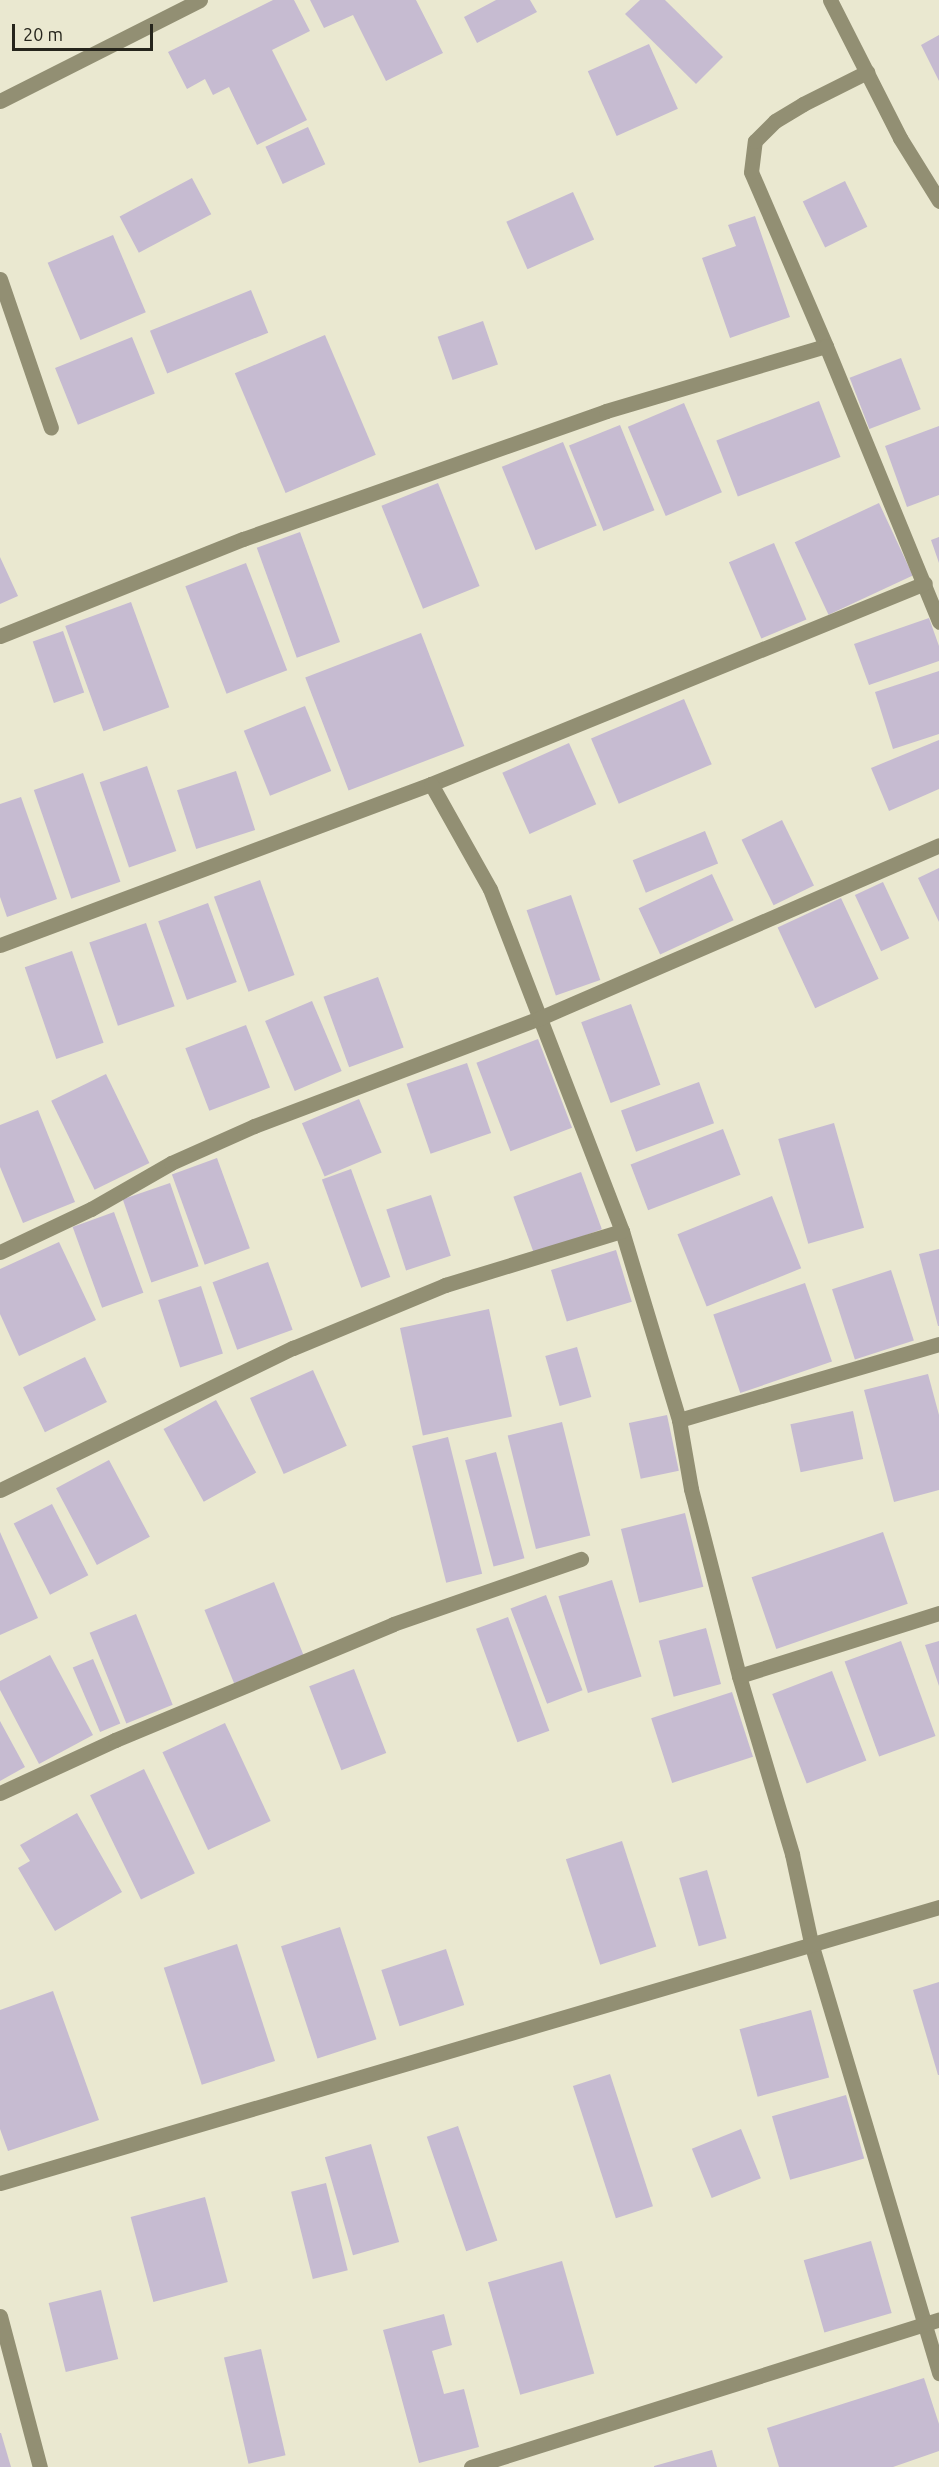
<!DOCTYPE html>
<style>
body{margin:0}
#map{position:relative;width:939px;height:2467px;overflow:hidden;background:#eae8d0;font-family:Ubuntu,sans-serif}
div>[style]{position:absolute}
[style*='--x']{left:calc(var(--x)*1px);top:calc(var(--y)*1px);width:calc(var(--w)*1px);rotate:calc(var(--a)*1deg)}
.building>*{inset:0;background:#c6bbd1;transform-origin:0 0}
.service>*{height:15px;margin:-7.5px;padding:0 7.5px;transform-origin:7.5px;border-radius:7.5px;background:#928f73}
.minor>*{height:15px;margin:-7.5px;padding:0 7.5px;transform-origin:7.5px;border-radius:7.5px;background:#928f73}
.tertiary>*{height:15px;margin:-7.5px;padding:0 7.5px;transform-origin:7.5px;border-radius:7.5px;background:#928f73}
span{translate:-50% -50%;white-space:nowrap;text-align:center;line-height:1.15;-webkit-text-stroke:4.5px #eae8d0;paint-order:stroke}
.scale{position:absolute;left:12px;top:24px;width:141px;height:27px;box-sizing:border-box;border:3px solid #26251c;border-top:0;padding-left:8px;font-size:18px;line-height:21px;white-space:nowrap;color:#26251c;-webkit-text-stroke:4px #eae8d0;paint-order:stroke}
</style>
<div id="map">
<div class="building">
<div style="clip-path:polygon(273px 0,294px 0,310px 31px,272px 50px,307px 120px,257px 145px,229px 87px,213px 95px,205px 79px,187px 89px,168px 52px)"></div>
<div style="clip-path:polygon(310px 0,416px 0,443px 53px,386px 81px,353px 15px,324px 28px)"></div>
<div style="clip-path:polygon(496px 0,530px 0,537px 12px,477px 43px,464px 17px)"></div>
<div style="clip-path:polygon(640px 0,665px 0,723px 57px,696px 84px,625px 14px)"></div>
<div style="clip-path:polygon(939px 35px,939px 81px,921px 45px)"></div>
<div style="left:649px;top:44px;width:71px;height:67px;rotate:66deg"></div>
<div style="left:308px;top:127px;width:41px;height:47px;rotate:65deg"></div>
<div style="left:192px;top:178px;width:41px;height:82px;rotate:62deg"></div>
<div style="left:845px;top:181px;width:51px;height:47px;rotate:64deg"></div>
<div style="left:573px;top:192px;width:52px;height:73px;rotate:66deg"></div>
<div style="clip-path:polygon(755px 216px,790px 317px,730px 338px,702px 258px,736px 246px,728px 225px)"></div>
<div style="left:113px;top:235px;width:84px;height:71px;rotate:67deg"></div>
<div style="left:251px;top:290px;width:46px;height:109px;rotate:68deg"></div>
<div style="left:483px;top:321px;width:46px;height:48px;rotate:71deg"></div>
<div style="left:325px;top:335px;width:130px;height:98px;rotate:67deg"></div>
<div style="left:132px;top:337px;width:61px;height:83px;rotate:68deg"></div>
<div style="left:901px;top:358px;width:55px;height:55px;rotate:69deg"></div>
<div style="left:819px;top:401px;width:60px;height:110px;rotate:69deg"></div>
<div style="left:684px;top:403px;width:97px;height:61px;rotate:67deg"></div>
<div style="left:620px;top:425px;width:92px;height:55px;rotate:68deg"></div>
<div style="clip-path:polygon(939px 426px,939px 495px,907px 507px,885px 446px)"></div>
<div style="left:563px;top:442px;width:90px;height:66px;rotate:68deg"></div>
<div style="left:438px;top:483px;width:111px;height:61px;rotate:68deg"></div>
<div style="left:879px;top:503px;width:80px;height:93px;rotate:65deg"></div>
<div style="left:300px;top:532px;width:117px;height:46px;rotate:70deg"></div>
<div style="clip-path:polygon(939px 537px,939px 563px,931px 540px)"></div>
<div style="left:774px;top:543px;width:83px;height:49px;rotate:67deg"></div>
<div style="clip-path:polygon(0 557px,18px 596px,0 604px)"></div>
<div style="left:246px;top:563px;width:115px;height:65px;rotate:69deg"></div>
<div style="left:131px;top:602px;width:112px;height:70px;rotate:70deg"></div>
<div style="clip-path:polygon(929px 618px,939px 646px,939px 661px,869px 685px,854px 644px)"></div>
<div style="left:63px;top:631px;width:65px;height:32px;rotate:71deg"></div>
<div style="left:421px;top:633px;width:121px;height:124px;rotate:69deg"></div>
<div style="clip-path:polygon(939px 671px,939px 734px,893px 749px,875px 692px)"></div>
<div style="left:684px;top:699px;width:71px;height:101px;rotate:67deg"></div>
<div style="left:305px;top:706px;width:70px;height:66px;rotate:68deg"></div>
<div style="clip-path:polygon(939px 740px,939px 789px,889px 811px,871px 768px)"></div>
<div style="left:569px;top:743px;width:67px;height:73px;rotate:66deg"></div>
<div style="left:147px;top:766px;width:90px;height:50px;rotate:71deg"></div>
<div style="left:236px;top:771px;width:62px;height:62px;rotate:72deg"></div>
<div style="left:83px;top:773px;width:115px;height:52px;rotate:71deg"></div>
<div style="clip-path:polygon(21px 797px,57px 899px,7px 917px,0 897px,0 804px)"></div>
<div style="left:782px;top:820px;width:73px;height:45px;rotate:64deg"></div>
<div style="left:705px;top:831px;width:35px;height:78px;rotate:68deg"></div>
<div style="clip-path:polygon(939px 868px,939px 922px,918px 878px)"></div>
<div style="left:712px;top:874px;width:51px;height:81px;rotate:65deg"></div>
<div style="left:260px;top:880px;width:101px;height:49px;rotate:70deg"></div>
<div style="left:883px;top:882px;width:62px;height:31px;rotate:65deg"></div>
<div style="left:571px;top:895px;width:90px;height:47px;rotate:71deg"></div>
<div style="left:841px;top:898px;width:89px;height:70px;rotate:65deg"></div>
<div style="left:208px;top:903px;width:84px;height:53px;rotate:70deg"></div>
<div style="left:146px;top:923px;width:88px;height:60px;rotate:71deg"></div>
<div style="left:72px;top:951px;width:97px;height:50px;rotate:71deg"></div>
<div style="left:378px;top:977px;width:75px;height:58px;rotate:70deg"></div>
<div style="left:312px;top:1001px;width:76px;height:51px;rotate:67deg"></div>
<div style="left:631px;top:1004px;width:86px;height:53px;rotate:70deg"></div>
<div style="left:246px;top:1025px;width:67px;height:65px;rotate:69deg"></div>
<div style="left:538px;top:1039px;width:95px;height:66px;rotate:69deg"></div>
<div style="left:467px;top:1063px;width:74px;height:64px;rotate:71deg"></div>
<div style="left:106px;top:1074px;width:99px;height:61px;rotate:64deg"></div>
<div style="left:699px;top:1082px;width:44px;height:83px;rotate:70deg"></div>
<div style="left:359px;top:1099px;width:58px;height:62px;rotate:67deg"></div>
<div style="clip-path:polygon(38px 1110px,75px 1202px,23px 1223px,0 1167px,0 1125px)"></div>
<div style="left:834px;top:1123px;width:109px;height:58px;rotate:74deg"></div>
<div style="left:723px;top:1129px;width:49px;height:99px;rotate:69deg"></div>
<div style="left:217px;top:1158px;width:96px;height:48px;rotate:70deg"></div>
<div style="left:351px;top:1169px;width:115px;height:31px;rotate:70deg"></div>
<div style="left:581px;top:1172px;width:61px;height:72px;rotate:70deg"></div>
<div style="left:170px;top:1183px;width:88px;height:50px;rotate:71deg"></div>
<div style="left:431px;top:1195px;width:64px;height:47px;rotate:72deg"></div>
<div style="left:772px;top:1196px;width:78px;height:102px;rotate:68deg"></div>
<div style="left:114px;top:1212px;width:86px;height:44px;rotate:70deg"></div>
<div style="clip-path:polygon(59px 1242px,96px 1320px,19px 1356px,0 1314px,0 1269px)"></div>
<div style="clip-path:polygon(939px 1249px,939px 1326px,938px 1326px,919px 1254px)"></div>
<div style="left:616px;top:1250px;width:54px;height:68px;rotate:73deg"></div>
<div style="left:268px;top:1262px;width:72px;height:59px;rotate:70deg"></div>
<div style="left:891px;top:1270px;width:74px;height:62px;rotate:72deg"></div>
<div style="left:805px;top:1283px;width:83px;height:97px;rotate:71deg"></div>
<div style="left:201px;top:1286px;width:71px;height:45px;rotate:72deg"></div>
<div style="left:489px;top:1309px;width:110px;height:91px;rotate:78deg"></div>
<div style="left:577px;top:1347px;width:52px;height:33px;rotate:74deg"></div>
<div style="left:85px;top:1357px;width:50px;height:69px;rotate:64deg"></div>
<div style="left:313px;top:1370px;width:83px;height:69px;rotate:66deg"></div>
<div style="clip-path:polygon(928px 1374px,939px 1415px,939px 1490px,894px 1502px,864px 1390px)"></div>
<div style="left:216px;top:1400px;width:83px;height:60px;rotate:61deg"></div>
<div style="left:853px;top:1411px;width:49px;height:64px;rotate:78deg"></div>
<div style="left:667px;top:1415px;width:57px;height:39px;rotate:78deg"></div>
<div style="left:562px;top:1422px;width:117px;height:56px;rotate:76deg"></div>
<div style="left:448px;top:1437px;width:141px;height:37px;rotate:76deg"></div>
<div style="left:496px;top:1452px;width:110px;height:32px;rotate:75deg"></div>
<div style="left:109px;top:1460px;width:87px;height:60px;rotate:62deg"></div>
<div style="left:52px;top:1504px;width:80px;height:43px;rotate:63deg"></div>
<div style="left:685px;top:1513px;width:76px;height:66px;rotate:76deg"></div>
<div style="clip-path:polygon(0 1532px,38px 1618px,0 1635px)"></div>
<div style="left:883px;top:1532px;width:76px;height:139px;rotate:71deg"></div>
<div style="left:612px;top:1580px;width:101px;height:56px;rotate:73deg"></div>
<div style="left:274px;top:1582px;width:79px;height:75px;rotate:68deg"></div>
<div style="left:546px;top:1595px;width:102px;height:38px;rotate:69deg"></div>
<div style="left:136px;top:1614px;width:98px;height:50px;rotate:68deg"></div>
<div style="left:508px;top:1617px;width:121px;height:34px;rotate:70deg"></div>
<div style="left:706px;top:1628px;width:58px;height:49px;rotate:75deg"></div>
<div style="left:901px;top:1641px;width:101px;height:60px;rotate:70deg"></div>
<div style="clip-path:polygon(939px 1641px,939px 1686px,925px 1645px)"></div>
<div style="clip-path:polygon(50px 1655px,93px 1735px,39px 1764px,0 1690px,0 1681px)"></div>
<div style="left:93px;top:1659px;width:70px;height:22px;rotate:67deg"></div>
<div style="left:354px;top:1669px;width:90px;height:48px;rotate:69deg"></div>
<div style="left:832px;top:1671px;width:96px;height:64px;rotate:69deg"></div>
<div style="left:732px;top:1692px;width:68px;height:85px;rotate:72deg"></div>
<div style="clip-path:polygon(0 1721px,25px 1767px,0 1781px)"></div>
<div style="left:225px;top:1723px;width:108px;height:69px;rotate:65deg"></div>
<div style="left:144px;top:1769px;width:116px;height:60px;rotate:64deg"></div>
<div style="clip-path:polygon(77px 1813px,122px 1892px,55px 1931px,18px 1868px,30px 1861px,20px 1845px)"></div>
<div style="left:622px;top:1841px;width:111px;height:59px;rotate:72deg"></div>
<div style="left:707px;top:1870px;width:71px;height:29px;rotate:74deg"></div>
<div style="left:340px;top:1927px;width:118px;height:62px;rotate:72deg"></div>
<div style="left:237px;top:1944px;width:123px;height:77px;rotate:72deg"></div>
<div style="left:446px;top:1949px;width:59px;height:68px;rotate:72deg"></div>
<div style="clip-path:polygon(939px 1982px,939px 2075px,938px 2075px,913px 1990px)"></div>
<div style="clip-path:polygon(53px 1991px,99px 2120px,8px 2151px,0 2129px,0 2010px)"></div>
<div style="left:811px;top:2010px;width:70px;height:74px;rotate:75deg"></div>
<div style="left:610px;top:2074px;width:139px;height:39px;rotate:72deg"></div>
<div style="left:846px;top:2095px;width:66px;height:77px;rotate:74deg"></div>
<div style="left:458px;top:2126px;width:121px;height:33px;rotate:71deg"></div>
<div style="left:741px;top:2129px;width:53px;height:53px;rotate:68deg"></div>
<div style="left:371px;top:2144px;width:102px;height:48px;rotate:74deg"></div>
<div style="left:326px;top:2183px;width:90px;height:36px;rotate:76deg"></div>
<div style="left:205px;top:2197px;width:88px;height:77px;rotate:75deg"></div>
<div style="left:871px;top:2241px;width:75px;height:70px;rotate:74deg"></div>
<div style="left:562px;top:2261px;width:117px;height:77px;rotate:74deg"></div>
<div style="left:101px;top:2290px;width:71px;height:54px;rotate:76deg"></div>
<div style="clip-path:polygon(444px 2314px,452px 2345px,432px 2351px,444px 2394px,464px 2389px,479px 2447px,419px 2463px,383px 2330px)"></div>
<div style="left:261px;top:2349px;width:109px;height:38px;rotate:77deg"></div>
<div style="clip-path:polygon(924px 2378px,939px 2424px,939px 2451px,893px 2467px,779px 2467px,767px 2428px)"></div>
<div style="clip-path:polygon(0 2433px,1px 2433px,11px 2467px,0 2467px)"></div>
<div style="clip-path:polygon(712px 2450px,717px 2467px,654px 2467px,654px 2466px)"></div>
</div>
<div class="service">
<div style="--x:0;--y:101;--w:224;--a:-26.8"></div>
<div style="--x:0;--y:279;--w:157;--a:71.1"></div>
</div>
<div class="minor">
<div style="--x:826;--y:346;--w:189;--a:-113.3"></div>
<div style="--x:751;--y:172;--w:31;--a:-83"></div>
<div style="--x:755;--y:141;--w:28;--a:-45"></div>
<div style="--x:775;--y:121;--w:33;--a:-31"></div>
<div style="--x:803;--y:104;--w:72;--a:-26.6"></div>
<div style="--x:0;--y:636;--w:262;--a:-21.8"></div>
<div style="--x:243;--y:539;--w:385;--a:-19.4"></div>
<div style="--x:606;--y:411;--w:229;--a:-16.5"></div>
<div style="--x:826;--y:346;--w:298;--a:67.7"></div>
<div style="--x:431;--y:784;--w:533;--a:-22.14"></div>
<div style="--x:0;--y:945;--w:460;--a:-20.5"></div>
<div style="--x:431;--y:784;--w:120;--a:60.7"></div>
<div style="--x:490;--y:889;--w:367;--a:68.9"></div>
<div style="--x:622;--y:1231;--w:197;--a:73.2"></div>
<div style="--x:679;--y:1420;--w:70;--a:80.1"></div>
<div style="--x:691;--y:1489;--w:193;--a:75.6"></div>
<div style="--x:739;--y:1676;--w:186;--a:73.4"></div>
<div style="--x:792;--y:1854;--w:91;--a:77.9"></div>
<div style="--x:811;--y:1943;--w:449;--a:73.4"></div>
<div style="--x:0;--y:1252;--w:101;--a:-25.3"></div>
<div style="--x:91;--y:1209;--w:92;--a:-29.9"></div>
<div style="--x:171;--y:1163;--w:91;--a:-24"></div>
<div style="--x:254;--y:1126;--w:306;--a:-20.7"></div>
<div style="--x:540;--y:1018;--w:435;--a:-23.4"></div>
<div style="--x:679;--y:1420;--w:271;--a:-16.3"></div>
<div style="--x:0;--y:1490;--w:326;--a:-25.9"></div>
<div style="--x:293;--y:1348;--w:165;--a:-22.5"></div>
<div style="--x:445;--y:1285;--w:185;--a:-17"></div>
<div style="--x:739;--y:1676;--w:210;--a:-17.5"></div>
<div style="--x:0;--y:1793;--w:127;--a:-24.7"></div>
<div style="--x:115;--y:1740;--w:301;--a:-22.6"></div>
<div style="--x:393;--y:1624;--w:199;--a:-19.1"></div>
<div style="--x:0;--y:2183;--w:979;--a:-16.38"></div>
<div style="--x:0;--y:2316;--w:156;--a:75.2"></div>
<div style="--x:471;--y:2467;--w:491;--a:-17.5"></div>
</div>
<div class="tertiary">
<div style="--x:830;--y:0;--w:155;--a:63.1"></div>
<div style="--x:900;--y:138;--w:74;--a:58.2"></div>
</div>
<div class="scale">20 m</div>
</div>
